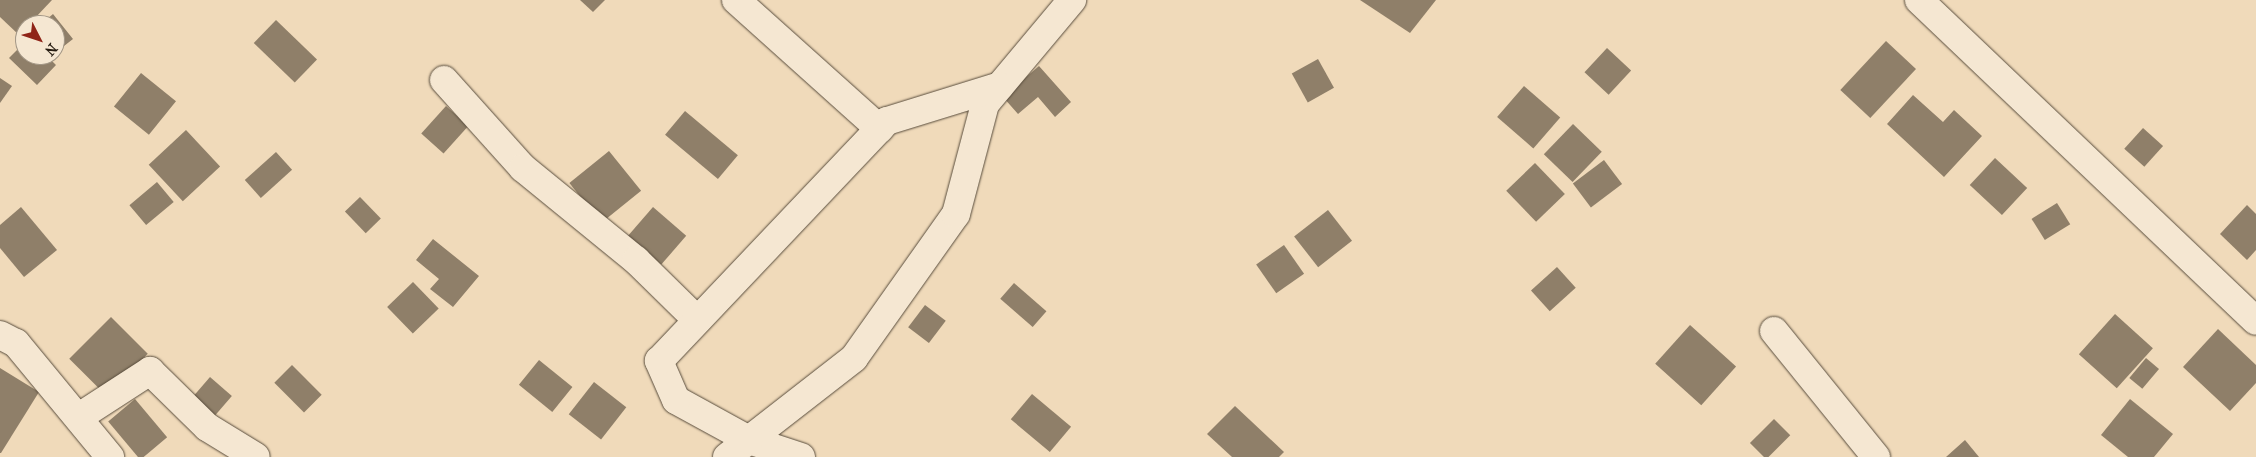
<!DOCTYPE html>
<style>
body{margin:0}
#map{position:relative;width:2256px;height:457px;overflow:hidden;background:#f0daba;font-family:"IM FELL French Canon",serif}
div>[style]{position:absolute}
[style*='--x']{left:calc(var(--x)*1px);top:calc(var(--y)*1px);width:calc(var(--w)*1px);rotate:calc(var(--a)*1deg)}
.building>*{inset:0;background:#8f7f69;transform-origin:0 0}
.roads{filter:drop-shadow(0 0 1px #584c3c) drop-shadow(0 0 1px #584c3c)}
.minor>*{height:28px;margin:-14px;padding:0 14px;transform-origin:14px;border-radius:14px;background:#f5e7d2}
span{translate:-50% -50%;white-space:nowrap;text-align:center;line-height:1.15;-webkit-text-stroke:4px #f5e7d2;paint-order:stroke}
.north{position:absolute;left:15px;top:15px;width:50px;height:50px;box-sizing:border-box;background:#f5e7d2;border:1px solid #a29685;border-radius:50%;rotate:131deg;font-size:14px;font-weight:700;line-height:20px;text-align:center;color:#261d12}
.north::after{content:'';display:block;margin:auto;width:18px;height:22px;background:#8f2418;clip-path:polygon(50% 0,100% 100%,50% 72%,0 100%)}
</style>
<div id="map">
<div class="building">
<div style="clip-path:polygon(0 0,52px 0,19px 35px,0 17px)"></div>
<div style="clip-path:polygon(580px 0,605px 0,593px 12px)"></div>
<div style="clip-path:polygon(1360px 0,1436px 0,1410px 33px)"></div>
<div style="clip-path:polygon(53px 14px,73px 39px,55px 53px,55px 25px,40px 25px)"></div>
<div style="left:276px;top:20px;width:57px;height:32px;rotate:44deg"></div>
<div style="left:1886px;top:41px;width:41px;height:67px;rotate:43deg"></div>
<div style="clip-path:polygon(25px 42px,25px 55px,46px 55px,56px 65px,37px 85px,9px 58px)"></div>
<div style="left:1607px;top:48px;width:33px;height:33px;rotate:43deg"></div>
<div style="left:1318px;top:59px;width:33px;height:30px;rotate:61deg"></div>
<div style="clip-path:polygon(1039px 66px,1071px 102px,1055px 117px,1038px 97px,1018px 114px,1003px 97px)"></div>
<div style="left:141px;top:73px;width:45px;height:43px;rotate:39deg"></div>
<div style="clip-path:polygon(0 78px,12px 86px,0 103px)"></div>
<div style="left:1524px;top:86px;width:48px;height:41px;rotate:41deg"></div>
<div style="clip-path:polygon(1913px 95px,1943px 122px,1954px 110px,1982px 136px,1944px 177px,1887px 124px)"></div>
<div style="left:446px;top:106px;width:30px;height:37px;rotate:42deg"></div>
<div style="left:685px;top:111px;width:69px;height:31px;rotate:40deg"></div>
<div style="left:1573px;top:124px;width:40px;height:42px;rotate:44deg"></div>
<div style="left:2143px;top:128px;width:27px;height:28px;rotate:42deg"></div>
<div style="left:186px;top:130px;width:50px;height:51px;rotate:47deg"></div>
<div style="left:609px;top:151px;width:51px;height:51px;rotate:51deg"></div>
<div style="left:276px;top:152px;width:24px;height:42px;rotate:48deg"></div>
<div style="left:1995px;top:158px;width:44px;height:37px;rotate:43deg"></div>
<div style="left:1604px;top:160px;width:30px;height:39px;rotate:53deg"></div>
<div style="left:1535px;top:163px;width:43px;height:40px;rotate:46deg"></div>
<div style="left:157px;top:182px;width:26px;height:36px;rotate:50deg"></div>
<div style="left:360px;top:197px;width:30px;height:21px;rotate:46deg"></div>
<div style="left:2057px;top:203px;width:25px;height:30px;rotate:58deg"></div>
<div style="clip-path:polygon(2247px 205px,2256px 214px,2256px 250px,2247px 260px,2220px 234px)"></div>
<div style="clip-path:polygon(21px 207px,57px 250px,24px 277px,0 248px,0 225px)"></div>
<div style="left:653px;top:207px;width:44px;height:38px;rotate:41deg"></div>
<div style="left:1328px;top:210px;width:39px;height:43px;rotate:52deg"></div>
<div style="clip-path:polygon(433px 239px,479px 276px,453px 307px,430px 289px,439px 279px,416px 260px)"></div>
<div style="left:1284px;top:245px;width:35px;height:34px;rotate:55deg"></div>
<div style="left:1557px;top:267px;width:28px;height:35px;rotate:48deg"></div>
<div style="left:413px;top:282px;width:37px;height:36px;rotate:46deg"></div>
<div style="left:1014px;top:283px;width:43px;height:21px;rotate:41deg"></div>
<div style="left:925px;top:305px;width:26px;height:28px;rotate:37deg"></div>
<div style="left:2115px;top:314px;width:51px;height:54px;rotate:42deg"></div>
<div style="left:111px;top:317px;width:52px;height:59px;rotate:45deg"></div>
<div style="left:1690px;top:325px;width:62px;height:52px;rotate:42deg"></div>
<div style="clip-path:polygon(2218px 329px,2256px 365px,2256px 383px,2230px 411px,2183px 367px)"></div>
<div style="left:2146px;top:358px;width:17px;height:26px;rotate:40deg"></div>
<div style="left:539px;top:360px;width:43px;height:32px;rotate:39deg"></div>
<div style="left:292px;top:365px;width:42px;height:25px;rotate:45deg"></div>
<div style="clip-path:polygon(0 368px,39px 392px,1px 453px,0 453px)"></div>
<div style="left:210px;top:377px;width:29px;height:27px;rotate:41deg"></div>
<div style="left:594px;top:382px;width:41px;height:41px;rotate:38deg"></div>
<div style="left:1032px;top:394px;width:51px;height:33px;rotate:40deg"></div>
<div style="left:135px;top:399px;width:50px;height:35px;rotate:50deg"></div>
<div style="clip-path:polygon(2130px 399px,2173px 434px,2154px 457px,2128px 457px,2101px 435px)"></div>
<div style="clip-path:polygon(1235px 406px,1284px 452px,1279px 457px,1232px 457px,1207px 434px)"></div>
<div style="left:1774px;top:419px;width:23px;height:34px;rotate:45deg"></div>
<div style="clip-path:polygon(1965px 440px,1979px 457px,1946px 457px)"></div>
</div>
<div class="roads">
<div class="minor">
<div style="--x:736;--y:0;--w:193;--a:41.9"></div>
<div style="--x:1919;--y:0;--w:465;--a:43.6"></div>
<div style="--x:444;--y:80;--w:118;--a:48.1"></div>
<div style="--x:523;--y:168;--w:146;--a:39.2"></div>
<div style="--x:636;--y:260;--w:86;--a:44.5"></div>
<div style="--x:1774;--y:331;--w:162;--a:51"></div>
<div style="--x:0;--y:335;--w:18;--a:27"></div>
<div style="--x:16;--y:343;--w:148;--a:50.5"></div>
<div style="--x:79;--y:417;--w:85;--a:-32.9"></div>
<div style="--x:150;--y:371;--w:80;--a:44.5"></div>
<div style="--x:207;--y:427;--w:57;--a:31.5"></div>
<div style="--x:727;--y:457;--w:161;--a:-37.9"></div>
<div style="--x:854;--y:358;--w:176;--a:-54.7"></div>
<div style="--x:956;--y:214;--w:114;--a:-75.2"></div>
<div style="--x:985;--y:104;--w:136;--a:-50.1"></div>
<div style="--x:801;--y:457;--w:55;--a:-161.9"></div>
<div style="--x:749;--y:440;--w:83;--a:-151.3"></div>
<div style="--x:676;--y:400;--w:43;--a:-113.6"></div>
<div style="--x:659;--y:361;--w:331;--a:-46.5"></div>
<div style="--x:887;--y:121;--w:118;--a:-17.2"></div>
</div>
</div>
<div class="north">N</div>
</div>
